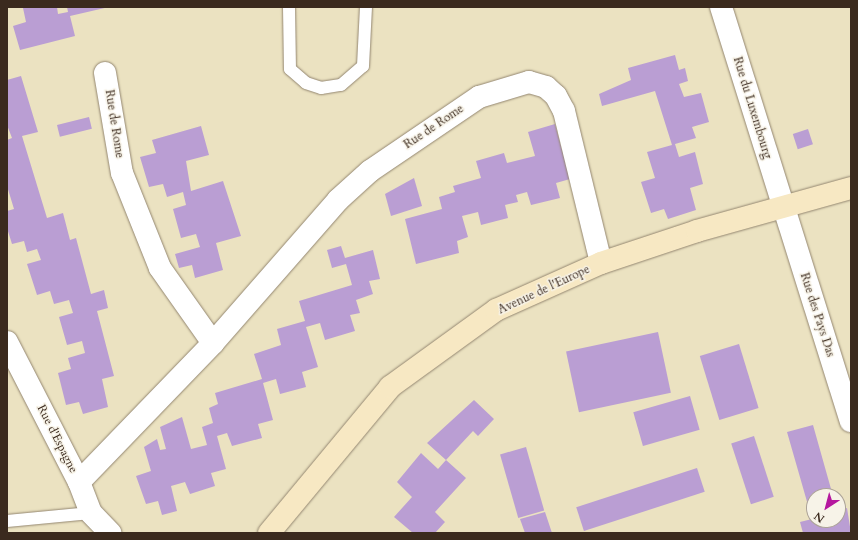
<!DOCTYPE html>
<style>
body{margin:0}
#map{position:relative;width:858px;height:540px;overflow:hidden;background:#ebe2c1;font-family:Cardo,serif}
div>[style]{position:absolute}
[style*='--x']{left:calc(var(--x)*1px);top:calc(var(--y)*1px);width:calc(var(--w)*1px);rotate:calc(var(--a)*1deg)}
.building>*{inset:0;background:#ba9ed3;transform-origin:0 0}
.roads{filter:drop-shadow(0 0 1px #938670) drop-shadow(0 0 1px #938670)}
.lane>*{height:12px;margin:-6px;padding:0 6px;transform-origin:6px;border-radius:6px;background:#fff}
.street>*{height:22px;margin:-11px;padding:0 11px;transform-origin:11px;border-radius:11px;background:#fff}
.secondary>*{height:22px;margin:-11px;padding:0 11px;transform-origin:11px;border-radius:11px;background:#f7e8c3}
span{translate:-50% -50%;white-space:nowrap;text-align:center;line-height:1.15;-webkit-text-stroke:3px #f7f3e8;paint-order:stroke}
.street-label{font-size:12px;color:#3b2a1e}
.frame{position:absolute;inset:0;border:8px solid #3b2a1e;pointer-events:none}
.north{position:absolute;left:806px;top:488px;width:40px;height:40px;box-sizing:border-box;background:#f7f3e8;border:1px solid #aca397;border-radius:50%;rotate:216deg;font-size:11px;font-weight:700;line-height:16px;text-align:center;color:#3b2a1e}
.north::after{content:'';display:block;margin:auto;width:14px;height:18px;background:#b5179e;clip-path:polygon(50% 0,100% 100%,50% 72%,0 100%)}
</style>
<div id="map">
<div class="building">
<div style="clip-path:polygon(28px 7px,57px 7px,58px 14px,68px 12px,67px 7px,109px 7px,70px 16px,75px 36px,20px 50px,13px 26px,26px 22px,23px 8px)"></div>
<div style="clip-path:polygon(675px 55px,679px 70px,685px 68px,688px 81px,679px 84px,684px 97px,701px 93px,709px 122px,692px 127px,696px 138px,675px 144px,679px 157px,695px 152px,703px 184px,690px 188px,696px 210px,668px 219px,664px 209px,651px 213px,641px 182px,655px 178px,647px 152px,672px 145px,655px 91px,602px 106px,599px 94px,631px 80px,628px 68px)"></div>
<div style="clip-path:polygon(21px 76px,38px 132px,22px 136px,47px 218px,63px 213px,70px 240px,76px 238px,91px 294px,104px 290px,108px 308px,97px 311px,114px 376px,102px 379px,108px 407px,83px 414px,79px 402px,66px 405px,58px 373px,71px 369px,68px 358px,85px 353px,82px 341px,67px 345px,59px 317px,73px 313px,69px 300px,54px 304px,50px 291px,37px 295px,27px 264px,41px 260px,37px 249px,27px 252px,24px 241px,12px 244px,7px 228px,7px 211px,14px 209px,7px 186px,7px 140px,12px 138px,7px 125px,7px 80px)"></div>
<div style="left:89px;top:117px;width:12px;height:33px;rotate:76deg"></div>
<div style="clip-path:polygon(555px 124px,570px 179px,556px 183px,560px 198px,531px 205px,527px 192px,516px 195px,518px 202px,505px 205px,508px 218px,481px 225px,478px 212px,462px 216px,468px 237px,457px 241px,459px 253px,416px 264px,405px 219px,442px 209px,439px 197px,455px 192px,453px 186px,481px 178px,476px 161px,504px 153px,507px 163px,535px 156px,528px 132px)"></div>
<div style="clip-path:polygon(201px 126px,209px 155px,186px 161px,191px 191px,223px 181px,241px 236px,216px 243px,223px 270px,195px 278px,192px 265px,179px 268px,175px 254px,200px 247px,196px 234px,181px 238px,173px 209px,186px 205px,183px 192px,167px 197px,163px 184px,149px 187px,140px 157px,156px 153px,152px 140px)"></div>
<div style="left:808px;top:129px;width:16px;height:16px;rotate:72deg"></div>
<div style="clip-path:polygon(414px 178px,422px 206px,391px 216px,385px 194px)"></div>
<div style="clip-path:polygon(341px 246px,345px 258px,373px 250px,380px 279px,369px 281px,373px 294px,356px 300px,360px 313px,350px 315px,355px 331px,325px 340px,320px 323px,306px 327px,318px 367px,302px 372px,306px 387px,280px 394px,276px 379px,263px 383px,273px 420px,258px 424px,262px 438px,232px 446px,227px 433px,217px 436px,226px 469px,211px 473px,215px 486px,190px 494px,185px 482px,171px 486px,177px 511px,162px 515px,158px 501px,146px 504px,136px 476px,151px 471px,144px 447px,157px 439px,160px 450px,166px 449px,160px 427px,182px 417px,191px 449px,207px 445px,202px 427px,213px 423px,209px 408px,218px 404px,215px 393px,262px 379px,254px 354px,281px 345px,277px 329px,305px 321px,299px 301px,352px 285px,346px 264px,332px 268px,327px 250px)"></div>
<div style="left:658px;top:332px;width:62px;height:94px;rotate:78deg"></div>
<div style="left:739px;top:344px;width:67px;height:41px;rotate:73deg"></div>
<div style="left:690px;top:396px;width:35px;height:59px;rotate:74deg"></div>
<div style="clip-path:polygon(474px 400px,494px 419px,478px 436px,473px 431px,446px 460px,427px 443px)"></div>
<div style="clip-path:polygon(813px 425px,833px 496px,814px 496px,814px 520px,838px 520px,838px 511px,847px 508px,851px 533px,803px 533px,800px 522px,812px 519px,787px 432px)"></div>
<div style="left:754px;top:436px;width:64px;height:24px;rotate:72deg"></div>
<div style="left:526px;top:447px;width:66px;height:27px;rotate:74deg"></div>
<div style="clip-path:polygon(421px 453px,438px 469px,446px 460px,466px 478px,435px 512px,445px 522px,435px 533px,413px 533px,394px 517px,412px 497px,397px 482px)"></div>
<div style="left:697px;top:468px;width:25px;height:127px;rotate:72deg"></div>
<div style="clip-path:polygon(545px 512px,552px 533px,525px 533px,520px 519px)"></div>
</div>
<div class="roads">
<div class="lane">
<div style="--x:289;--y:7;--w:62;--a:89.1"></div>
<div style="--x:290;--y:69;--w:21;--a:41"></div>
<div style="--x:306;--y:83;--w:16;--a:18"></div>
<div style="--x:321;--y:88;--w:20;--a:-9"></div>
<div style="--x:341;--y:85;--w:29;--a:-41"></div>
<div style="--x:363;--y:66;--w:59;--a:-87.1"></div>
<div style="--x:7;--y:521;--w:84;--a:-5.4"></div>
</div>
<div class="street">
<div style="--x:721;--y:7;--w:434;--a:72.6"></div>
<div style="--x:105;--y:73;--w:101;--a:80.4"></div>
<div style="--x:122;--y:173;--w:102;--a:68.2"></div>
<div style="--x:160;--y:268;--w:92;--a:54.8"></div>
<div style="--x:7;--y:342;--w:157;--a:62.8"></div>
<div style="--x:79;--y:482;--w:33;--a:69"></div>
<div style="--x:91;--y:513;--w:28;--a:46"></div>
<div style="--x:79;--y:482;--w:193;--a:-46"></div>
<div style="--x:213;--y:343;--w:190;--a:-48.8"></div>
<div style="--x:338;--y:200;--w:43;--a:-42.2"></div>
<div style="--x:370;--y:171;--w:132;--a:-34.2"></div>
<div style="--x:479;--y:97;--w:52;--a:-16.7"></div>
<div style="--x:529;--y:82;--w:18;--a:16"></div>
<div style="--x:546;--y:87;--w:13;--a:42"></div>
<div style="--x:556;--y:96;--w:17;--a:62"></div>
<div style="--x:564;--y:111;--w:156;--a:76.3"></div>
</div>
<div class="secondary">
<div style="--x:269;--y:533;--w:190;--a:-50.3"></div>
<div style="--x:390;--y:387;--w:131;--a:-36"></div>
<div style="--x:496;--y:310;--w:115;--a:-24.1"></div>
<div style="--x:601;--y:263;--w:101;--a:-18.4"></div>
<div style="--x:697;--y:231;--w:160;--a:-15.6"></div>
</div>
</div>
<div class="street-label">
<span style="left:752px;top:108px;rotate:73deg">Rue du Luxembourg</span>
<span style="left:114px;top:124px;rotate:81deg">Rue de Rome</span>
<span style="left:434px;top:127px;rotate:-34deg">Rue de Rome</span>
<span style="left:544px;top:290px;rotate:-25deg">Avenue de l'Europe</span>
<span style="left:817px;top:315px;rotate:72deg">Rue des Pays Das</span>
<span style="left:57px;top:439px;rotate:63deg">Rue d'Espagne</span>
</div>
<div class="frame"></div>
<div class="north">N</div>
</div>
